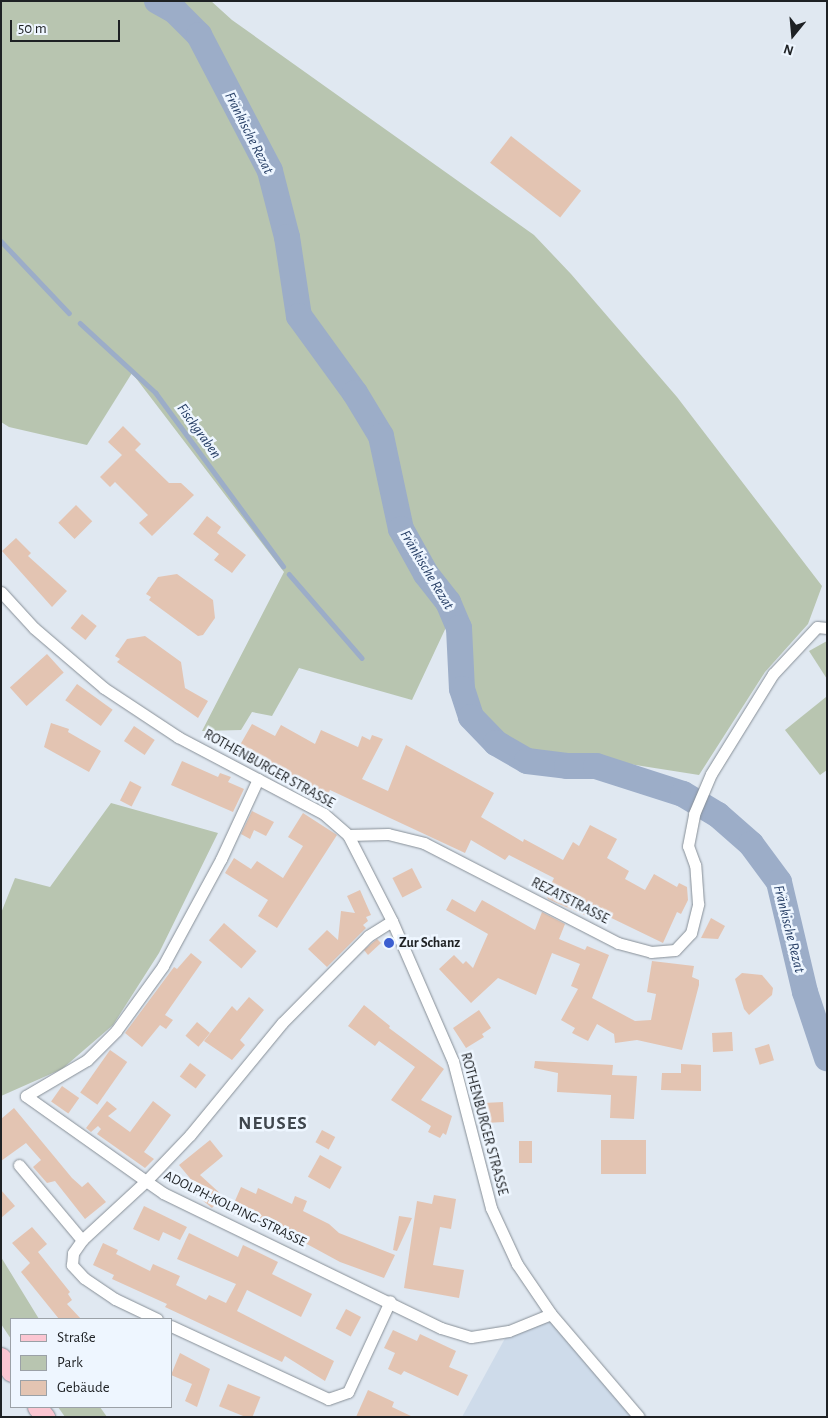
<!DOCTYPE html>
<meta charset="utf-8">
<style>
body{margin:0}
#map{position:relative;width:828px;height:1418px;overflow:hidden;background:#e0e8f1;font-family:"Alegreya Sans",sans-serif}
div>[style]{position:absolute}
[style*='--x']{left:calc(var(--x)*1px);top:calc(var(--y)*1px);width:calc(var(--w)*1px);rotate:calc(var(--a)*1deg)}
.built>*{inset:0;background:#cedbea}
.green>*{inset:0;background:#b8c5b0}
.stream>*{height:4.5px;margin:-2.25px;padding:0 2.25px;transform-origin:2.25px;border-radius:2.25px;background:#9cadc8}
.river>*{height:26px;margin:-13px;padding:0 13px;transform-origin:13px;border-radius:13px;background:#9cadc8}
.building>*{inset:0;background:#e3c4b2;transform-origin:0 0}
.roads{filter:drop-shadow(0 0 1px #878f97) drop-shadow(0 0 1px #878f97)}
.street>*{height:11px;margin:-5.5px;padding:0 5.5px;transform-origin:5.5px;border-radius:5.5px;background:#fff}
.primary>*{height:19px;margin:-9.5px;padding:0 9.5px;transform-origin:9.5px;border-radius:9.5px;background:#fbc6d2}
.dots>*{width:14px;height:14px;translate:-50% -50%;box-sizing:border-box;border:2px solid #eef6ff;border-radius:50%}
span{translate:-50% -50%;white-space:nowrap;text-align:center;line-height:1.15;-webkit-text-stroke:5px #eef6ff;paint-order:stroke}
.street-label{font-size:14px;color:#1e2124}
.poi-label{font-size:14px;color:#1e2124;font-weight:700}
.left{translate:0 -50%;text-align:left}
.water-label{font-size:15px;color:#273f66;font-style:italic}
.district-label{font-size:19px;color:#40474e;font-weight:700;letter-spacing:1px}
.frame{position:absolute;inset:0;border:2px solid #1e2124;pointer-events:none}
.legend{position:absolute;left:10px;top:1318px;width:162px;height:90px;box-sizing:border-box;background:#eef6ff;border:1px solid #9ba1a7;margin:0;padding:6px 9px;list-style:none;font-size:15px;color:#1e2124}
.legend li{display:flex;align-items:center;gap:10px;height:25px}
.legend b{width:25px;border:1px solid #9ba1a7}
.north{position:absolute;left:768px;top:10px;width:50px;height:50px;-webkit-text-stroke:4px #eef6ff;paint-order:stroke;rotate:197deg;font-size:14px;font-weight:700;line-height:20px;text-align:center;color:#1e2124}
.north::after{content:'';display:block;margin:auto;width:18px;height:22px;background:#1e2124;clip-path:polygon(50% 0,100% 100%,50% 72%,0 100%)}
.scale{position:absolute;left:10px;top:20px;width:110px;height:22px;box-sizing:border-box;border:2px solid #1e2124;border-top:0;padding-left:6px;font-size:15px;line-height:18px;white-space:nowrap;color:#1e2124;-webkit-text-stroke:4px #eef6ff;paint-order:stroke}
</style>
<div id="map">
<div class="built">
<div style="clip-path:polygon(551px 1314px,639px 1417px,462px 1417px,509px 1331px)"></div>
</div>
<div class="green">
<div style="clip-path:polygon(1px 1px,211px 1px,232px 20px,534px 235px,571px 274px,677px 397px,822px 586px,808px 624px,765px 672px,699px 775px,591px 758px,540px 756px,499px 735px,474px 705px,468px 682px,471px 639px,456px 606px,412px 700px,299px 668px,272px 716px,252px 712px,241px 730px,202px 731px,284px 572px,132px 373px,87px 445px,9px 427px,1px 422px)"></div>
<div style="clip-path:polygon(827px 641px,827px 679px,809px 651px)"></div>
<div style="clip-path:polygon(826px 697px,827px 770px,820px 775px,785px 730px)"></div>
<div style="clip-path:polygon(111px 803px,218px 833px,159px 953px,113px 1025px,62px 1069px,1px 1096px,1px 913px,15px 878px,50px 887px)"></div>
<div style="clip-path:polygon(1px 1257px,39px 1319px,11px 1319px,11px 1339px,1px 1324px)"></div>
<div style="clip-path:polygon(58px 1407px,100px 1407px,107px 1417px,65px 1417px)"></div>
</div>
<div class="stream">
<div style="--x:1;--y:241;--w:99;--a:46.6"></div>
<div style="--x:80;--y:323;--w:103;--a:42.6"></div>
<div style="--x:156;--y:393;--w:215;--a:53.7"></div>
<div style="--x:289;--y:574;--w:111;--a:49"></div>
</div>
<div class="river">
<div style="--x:157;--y:1;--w:21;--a:29"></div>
<div style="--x:175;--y:11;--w:34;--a:45"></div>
<div style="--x:199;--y:35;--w:153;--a:62.4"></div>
<div style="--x:270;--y:171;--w:68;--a:75.6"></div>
<div style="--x:287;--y:237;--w:80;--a:81.4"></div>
<div style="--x:299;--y:316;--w:95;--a:54"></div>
<div style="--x:355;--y:393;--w:50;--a:58.8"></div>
<div style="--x:381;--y:436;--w:95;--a:77.9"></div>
<div style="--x:401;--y:529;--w:51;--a:60.9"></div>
<div style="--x:426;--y:574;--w:36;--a:52"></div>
<div style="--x:448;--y:602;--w:28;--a:67"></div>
<div style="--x:459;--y:628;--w:61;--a:87.2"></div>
<div style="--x:462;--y:689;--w:29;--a:72"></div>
<div style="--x:471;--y:717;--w:36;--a:46"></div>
<div style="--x:496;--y:743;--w:36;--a:30"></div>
<div style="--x:527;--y:761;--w:40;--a:7.1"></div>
<div style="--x:567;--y:766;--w:29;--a:0"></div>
<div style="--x:596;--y:766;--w:91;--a:17.8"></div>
<div style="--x:683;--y:794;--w:41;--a:31"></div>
<div style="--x:718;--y:815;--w:44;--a:41.3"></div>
<div style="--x:751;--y:844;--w:47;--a:53.6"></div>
<div style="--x:779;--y:882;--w:113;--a:76.7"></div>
<div style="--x:805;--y:992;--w:70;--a:71.6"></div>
</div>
<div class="building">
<div style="left:511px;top:136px;width:89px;height:34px;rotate:38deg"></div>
<div style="clip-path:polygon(123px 426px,141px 444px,135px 450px,169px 483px,181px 483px,194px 495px,152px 536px,139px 523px,148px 515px,115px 482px,110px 487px,100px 477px,122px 455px,108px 442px)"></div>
<div style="left:76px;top:505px;width:23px;height:25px;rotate:45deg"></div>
<div style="clip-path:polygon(207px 516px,221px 527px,217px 533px,246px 555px,232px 573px,214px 560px,219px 554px,193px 534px)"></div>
<div style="clip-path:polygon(16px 538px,31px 553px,28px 556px,67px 591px,52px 607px,2px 551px)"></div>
<div style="clip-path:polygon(177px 574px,213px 600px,215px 618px,203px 635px,198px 636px,149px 600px,151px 597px,146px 594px,158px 577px)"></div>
<div style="left:82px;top:614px;width:19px;height:18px;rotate:39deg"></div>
<div style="clip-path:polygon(145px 636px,181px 662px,185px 688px,208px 701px,198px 718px,117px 662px,120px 659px,115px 656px,127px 639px)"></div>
<div style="left:47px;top:654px;width:25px;height:50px;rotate:48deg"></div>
<div style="left:77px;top:684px;width:44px;height:20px;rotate:36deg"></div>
<div style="clip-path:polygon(51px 723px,69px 729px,68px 732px,101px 751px,89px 772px,44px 747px)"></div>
<div style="clip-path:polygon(252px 724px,275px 736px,281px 725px,315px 744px,321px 730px,358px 747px,362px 736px,370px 740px,372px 735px,383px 739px,362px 779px,388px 791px,406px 745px,494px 793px,481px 817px,523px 842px,524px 839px,563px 860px,573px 842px,579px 846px,590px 825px,617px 839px,607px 858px,629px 871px,625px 879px,645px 890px,654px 874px,677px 887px,679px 883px,687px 887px,688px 900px,681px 914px,677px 912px,663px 943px,599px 912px,595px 920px,548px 899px,546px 895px,554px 878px,509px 855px,505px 860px,471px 840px,465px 853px,330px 790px,326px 799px,309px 791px,311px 787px,262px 759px,259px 765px,236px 752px)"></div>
<div style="left:134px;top:726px;width:25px;height:18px;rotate:34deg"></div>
<div style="clip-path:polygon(182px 761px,218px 777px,220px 773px,231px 777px,228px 782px,244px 789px,233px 812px,171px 785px)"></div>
<div style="left:130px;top:781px;width:13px;height:22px;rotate:27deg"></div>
<div style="clip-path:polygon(252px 811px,274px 822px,266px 836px,254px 830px,250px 839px,241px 834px)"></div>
<div style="clip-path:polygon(303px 813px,337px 835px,277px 928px,258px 916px,268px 900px,225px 873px,234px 858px,251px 869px,257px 861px,283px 878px,303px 846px,288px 837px)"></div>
<div style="left:412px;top:868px;width:22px;height:22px;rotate:63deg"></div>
<div style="clip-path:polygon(360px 890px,371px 915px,366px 917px,368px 921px,363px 925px,366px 928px,327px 967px,308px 949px,327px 930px,338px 940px,341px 911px,355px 913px,347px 896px)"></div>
<div style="clip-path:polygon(452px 899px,475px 912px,482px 900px,535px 930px,542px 912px,565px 924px,559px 939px,585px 950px,587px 946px,609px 955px,592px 998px,635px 1021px,651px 1020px,656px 994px,647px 992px,652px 961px,694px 966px,692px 977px,699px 980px,699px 985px,682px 1050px,637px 1040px,615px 1043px,614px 1034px,597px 1024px,588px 1041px,572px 1033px,575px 1028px,561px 1020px,578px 989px,571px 986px,580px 964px,552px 953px,536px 995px,498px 978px,471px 1003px,439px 969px,454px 955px,463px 964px,466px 961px,473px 968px,488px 934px,446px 910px)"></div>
<div style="clip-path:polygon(711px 918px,725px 926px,718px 939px,701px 938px)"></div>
<div style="left:224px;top:923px;width:43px;height:23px;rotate:41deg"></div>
<div style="clip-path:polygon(377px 939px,381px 943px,368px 955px,364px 950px)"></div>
<div style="clip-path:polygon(191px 953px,202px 962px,165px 1015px,173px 1020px,166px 1029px,160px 1025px,142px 1047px,125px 1033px,174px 967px,177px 969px)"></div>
<div style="clip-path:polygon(742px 973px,762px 975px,773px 988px,772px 995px,749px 1015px,744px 1009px,735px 979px)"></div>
<div style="clip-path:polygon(249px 997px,264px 1010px,240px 1040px,245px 1045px,232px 1060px,204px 1041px,232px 1006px,237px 1011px)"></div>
<div style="clip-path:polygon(364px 1005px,390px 1026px,389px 1028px,444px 1069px,421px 1100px,452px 1116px,446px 1135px,443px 1133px,440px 1138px,428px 1132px,431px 1126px,391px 1100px,415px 1067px,379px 1041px,375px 1046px,348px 1026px)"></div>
<div style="clip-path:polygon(479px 1010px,491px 1028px,482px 1034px,484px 1037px,466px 1048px,453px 1028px)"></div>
<div style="left:197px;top:1022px;width:17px;height:18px;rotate:40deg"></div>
<div style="left:732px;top:1032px;width:19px;height:20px;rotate:87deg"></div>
<div style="left:769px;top:1044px;width:17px;height:15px;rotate:73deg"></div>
<div style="left:110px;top:1050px;width:21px;height:52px;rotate:35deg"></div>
<div style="clip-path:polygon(535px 1061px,613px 1065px,612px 1075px,637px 1076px,634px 1119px,610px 1118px,611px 1095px,557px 1092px,558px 1073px,534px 1068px)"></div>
<div style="left:190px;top:1063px;width:20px;height:17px;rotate:37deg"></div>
<div style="clip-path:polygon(681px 1064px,701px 1065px,701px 1091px,661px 1090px,662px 1073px,681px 1073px)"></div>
<div style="left:62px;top:1086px;width:21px;height:19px;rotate:35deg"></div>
<div style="clip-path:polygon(107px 1101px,117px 1109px,108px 1116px,130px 1132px,153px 1101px,171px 1115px,144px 1152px,154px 1159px,145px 1168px,97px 1134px,101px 1129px,98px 1126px,91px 1132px,86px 1128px)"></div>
<div style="left:503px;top:1102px;width:20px;height:24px;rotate:87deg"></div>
<div style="clip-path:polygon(14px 1108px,72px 1178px,82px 1187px,88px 1182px,106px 1202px,85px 1219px,55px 1181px,47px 1183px,33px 1167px,41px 1160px,26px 1143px,1px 1161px,1px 1119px)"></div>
<div style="left:322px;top:1130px;width:15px;height:14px;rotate:28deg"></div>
<div style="clip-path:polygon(210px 1140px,223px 1156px,200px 1175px,223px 1196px,212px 1208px,201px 1199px,204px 1195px,179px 1165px)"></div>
<div style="left:601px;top:1140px;width:45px;height:34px"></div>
<div style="left:519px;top:1141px;width:13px;height:22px"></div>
<div style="left:320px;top:1155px;width:25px;height:25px;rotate:29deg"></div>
<div style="clip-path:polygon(241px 1187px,256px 1194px,258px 1188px,292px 1204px,295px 1196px,307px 1201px,303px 1211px,329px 1224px,339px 1233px,395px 1255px,384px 1278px,340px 1262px,305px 1243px,302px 1248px,278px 1236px,279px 1232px,266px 1226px,268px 1222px,247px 1212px,245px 1217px,231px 1210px)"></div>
<div style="clip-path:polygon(1px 1190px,15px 1206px,1px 1218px)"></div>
<div style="clip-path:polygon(434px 1195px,456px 1199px,451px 1229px,440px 1227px,433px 1265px,464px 1270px,459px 1298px,404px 1288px,417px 1201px,432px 1204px)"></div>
<div style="clip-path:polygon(144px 1206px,187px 1227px,180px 1240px,163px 1232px,159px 1241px,133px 1229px)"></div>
<div style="clip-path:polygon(399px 1216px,412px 1218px,397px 1251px,393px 1250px)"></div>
<div style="clip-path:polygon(32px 1227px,47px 1244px,38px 1252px,70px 1292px,68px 1294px,72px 1300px,67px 1304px,81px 1319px,59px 1319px,21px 1272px,30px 1263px,12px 1243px)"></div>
<div style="clip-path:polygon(189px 1233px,238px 1257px,243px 1245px,278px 1262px,272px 1274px,312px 1294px,301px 1317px,247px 1290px,237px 1311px,334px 1361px,325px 1381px,285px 1356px,282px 1362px,165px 1307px,167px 1304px,112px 1279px,114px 1275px,93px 1265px,103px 1243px,118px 1250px,116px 1254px,150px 1271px,153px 1264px,180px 1276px,176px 1285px,206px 1300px,209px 1295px,226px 1303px,236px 1284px,177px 1259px)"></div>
<div style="left:346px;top:1309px;width:17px;height:22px;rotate:28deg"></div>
<div style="clip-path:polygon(393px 1330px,417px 1341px,420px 1334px,456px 1351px,449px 1367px,468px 1375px,458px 1396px,404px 1371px,401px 1375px,388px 1369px,395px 1353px,384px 1348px)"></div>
<div style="clip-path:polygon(180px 1353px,210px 1369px,197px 1407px,185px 1401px,192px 1384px,171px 1375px)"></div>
<div style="left:228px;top:1384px;width:35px;height:24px;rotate:22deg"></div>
<div style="clip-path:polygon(368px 1390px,394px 1402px,392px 1407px,413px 1417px,356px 1417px)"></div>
</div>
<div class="roads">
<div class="street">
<div style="--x:1;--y:592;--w:49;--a:47.5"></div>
<div style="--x:34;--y:628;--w:92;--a:40.6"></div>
<div style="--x:104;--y:688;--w:89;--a:33.5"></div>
<div style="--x:178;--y:737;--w:165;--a:27.8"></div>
<div style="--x:324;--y:814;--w:32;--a:41"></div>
<div style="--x:348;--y:835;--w:97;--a:62.9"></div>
<div style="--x:392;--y:921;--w:153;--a:66.5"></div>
<div style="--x:453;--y:1061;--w:152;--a:75.5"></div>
<div style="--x:491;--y:1208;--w:62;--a:65.1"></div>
<div style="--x:517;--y:1264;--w:60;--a:55.8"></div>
<div style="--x:551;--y:1314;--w:135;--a:49.5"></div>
<div style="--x:258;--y:779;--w:88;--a:114.8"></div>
<div style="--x:221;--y:859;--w:122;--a:118.5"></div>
<div style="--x:163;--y:966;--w:80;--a:125.9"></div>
<div style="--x:116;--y:1031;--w:41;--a:135"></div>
<div style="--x:87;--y:1060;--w:71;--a:149.5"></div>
<div style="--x:26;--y:1096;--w:147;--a:35.3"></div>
<div style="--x:146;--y:1181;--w:64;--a:-46.3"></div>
<div style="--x:190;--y:1135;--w:145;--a:-50.6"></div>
<div style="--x:282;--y:1023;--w:122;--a:-45.3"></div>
<div style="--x:368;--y:936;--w:28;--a:-32"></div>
<div style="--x:348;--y:835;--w:40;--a:-1.4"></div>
<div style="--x:388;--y:834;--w:37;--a:14"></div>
<div style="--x:424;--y:843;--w:218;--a:27.3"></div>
<div style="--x:618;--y:943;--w:34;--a:15"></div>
<div style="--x:651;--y:952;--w:24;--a:-5"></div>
<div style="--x:675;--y:950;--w:23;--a:-47"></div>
<div style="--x:691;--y:933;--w:30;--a:-76"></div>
<div style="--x:698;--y:904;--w:39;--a:-94"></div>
<div style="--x:695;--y:865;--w:20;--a:-110"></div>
<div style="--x:688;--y:846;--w:33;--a:-79"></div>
<div style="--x:694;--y:814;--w:43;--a:-67"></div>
<div style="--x:711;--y:774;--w:118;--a:-58.2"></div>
<div style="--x:773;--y:674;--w:64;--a:-46.9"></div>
<div style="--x:817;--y:627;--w:10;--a:6"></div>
<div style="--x:19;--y:1165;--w:98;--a:50"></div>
<div style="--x:157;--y:1319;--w:47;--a:-154.5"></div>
<div style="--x:115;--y:1299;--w:37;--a:-146"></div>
<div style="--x:84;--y:1278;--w:18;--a:-133"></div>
<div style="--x:72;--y:1265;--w:12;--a:-85"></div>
<div style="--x:73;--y:1253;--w:16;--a:-55"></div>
<div style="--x:82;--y:1240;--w:87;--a:-42.7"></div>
<div style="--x:146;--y:1181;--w:21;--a:35"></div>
<div style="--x:163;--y:1193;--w:309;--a:25.9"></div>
<div style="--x:441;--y:1328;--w:31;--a:17"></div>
<div style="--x:471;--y:1337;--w:38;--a:-9"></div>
<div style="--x:509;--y:1331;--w:45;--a:-22"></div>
<div style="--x:171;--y:1326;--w:173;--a:24.9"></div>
<div style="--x:328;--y:1399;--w:21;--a:-19"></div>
<div style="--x:348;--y:1392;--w:100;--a:-65.2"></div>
</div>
<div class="primary">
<div style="--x:1;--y:1357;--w:18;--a:56"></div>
<div style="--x:37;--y:1407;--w:13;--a:51"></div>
</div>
</div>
<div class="dots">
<div style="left:389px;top:943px;background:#3b5ed0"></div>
</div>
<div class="street-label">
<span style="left:269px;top:769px;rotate:29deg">ROTHENBURGER STRASSE</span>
<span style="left:570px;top:901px;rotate:27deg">REZATSTRASSE</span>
<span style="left:484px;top:1124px;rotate:75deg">ROTHENBURGER STRASSE</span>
<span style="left:235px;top:1209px;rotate:26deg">ADOLPH-KOLPING-STRASSE</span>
</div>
<div class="poi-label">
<span class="left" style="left:399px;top:943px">Zur Schanz</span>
</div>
<div class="water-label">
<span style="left:249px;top:133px;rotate:63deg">Fränkische Rezat</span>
<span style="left:199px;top:431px;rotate:54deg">Fischgraben</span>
<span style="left:427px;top:570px;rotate:59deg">Fränkische Rezat</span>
<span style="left:789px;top:929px;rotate:76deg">Fränkische Rezat</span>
</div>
<div class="district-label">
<span style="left:273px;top:1124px">NEUSES</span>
</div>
<div class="frame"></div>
<ul class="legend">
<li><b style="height:6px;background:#fbc6d2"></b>Straße</li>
<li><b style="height:14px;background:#b8c5b0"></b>Park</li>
<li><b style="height:14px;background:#e3c4b2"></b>Gebäude</li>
</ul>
<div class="north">N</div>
<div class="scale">50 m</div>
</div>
